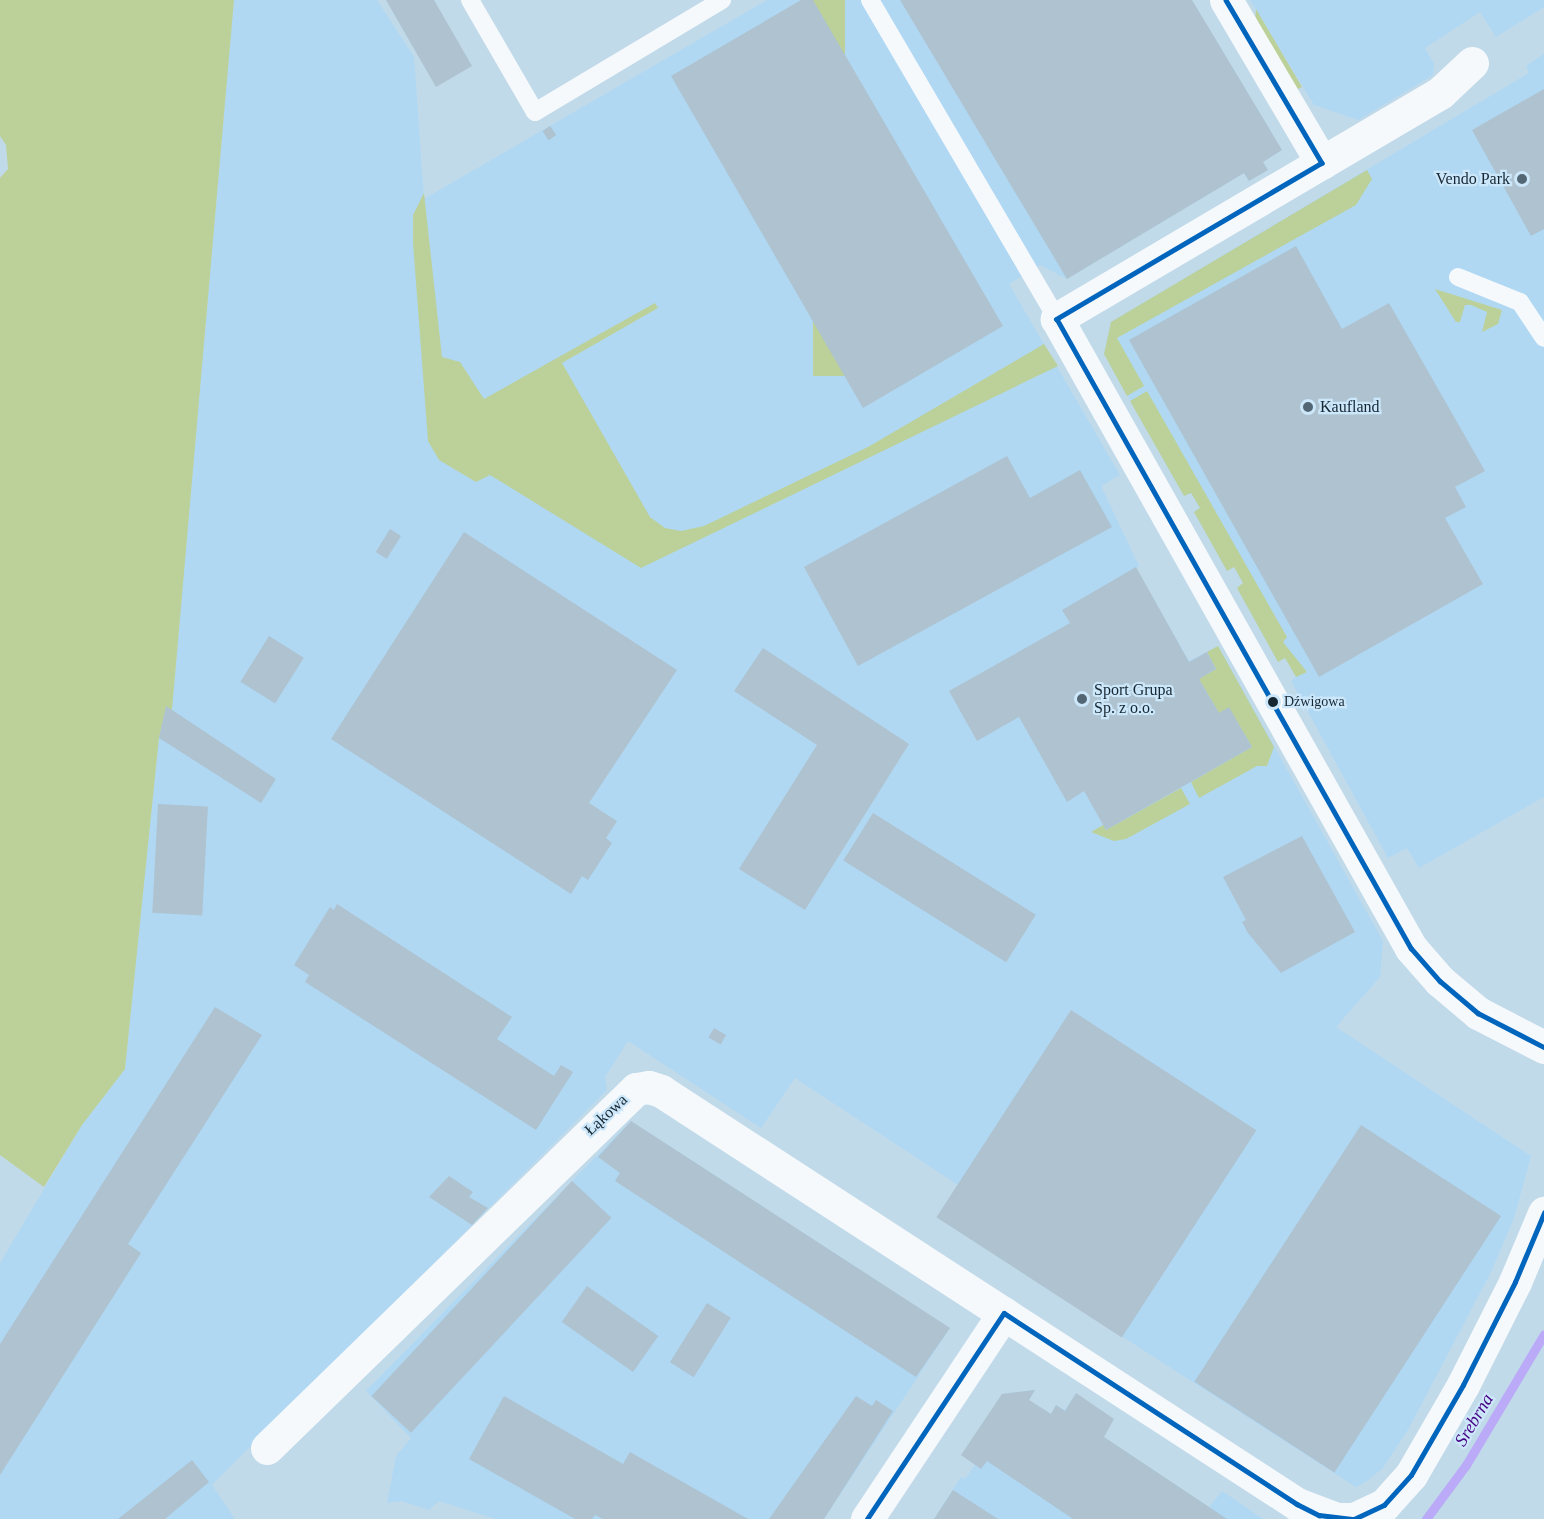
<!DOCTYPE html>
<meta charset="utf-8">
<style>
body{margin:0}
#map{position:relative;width:1544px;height:1519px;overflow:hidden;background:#c0daea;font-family:Georgia,serif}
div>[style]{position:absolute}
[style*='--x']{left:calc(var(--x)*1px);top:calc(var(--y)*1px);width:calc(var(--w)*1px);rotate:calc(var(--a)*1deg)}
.built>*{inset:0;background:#b0d8f3}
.green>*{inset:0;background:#bbd199;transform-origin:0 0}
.stream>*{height:9px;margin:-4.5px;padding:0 4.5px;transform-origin:4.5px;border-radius:4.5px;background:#baaaf7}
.building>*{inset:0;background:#aec2cf;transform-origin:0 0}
.service>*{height:18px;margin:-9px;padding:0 9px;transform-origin:9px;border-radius:9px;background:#f6f9fc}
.minor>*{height:33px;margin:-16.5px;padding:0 16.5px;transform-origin:16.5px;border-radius:16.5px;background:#f6f9fc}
.bus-1>*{height:4.5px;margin:-2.25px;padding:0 2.25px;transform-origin:2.25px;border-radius:2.25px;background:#0065bd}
.dots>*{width:16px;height:16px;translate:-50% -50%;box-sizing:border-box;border:3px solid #cce7fa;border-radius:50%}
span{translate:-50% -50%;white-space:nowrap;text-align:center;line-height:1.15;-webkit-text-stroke:4.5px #cce7fa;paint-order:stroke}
.bus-label{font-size:14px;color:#162733}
.left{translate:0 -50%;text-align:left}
.poi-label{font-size:16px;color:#162733}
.right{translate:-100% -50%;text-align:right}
.street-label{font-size:16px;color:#162733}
.water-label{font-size:18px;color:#450083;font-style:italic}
</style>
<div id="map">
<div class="built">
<div style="clip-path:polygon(234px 0,377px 0,414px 57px,424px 199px,767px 0,1192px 0,1282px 150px,1263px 162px,1268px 170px,1249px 181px,1244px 173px,1067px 279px,1040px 265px,1009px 284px,1120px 475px,1101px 486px,1139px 566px,1136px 568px,1189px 661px,1218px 646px,1383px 941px,1380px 977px,1336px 1027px,1531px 1156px,1514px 1218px,1492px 1270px,1409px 1428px,1383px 1468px,1367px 1481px,1356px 1487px,938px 1218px,958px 1185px,795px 1078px,761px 1128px,628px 1041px,605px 1077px,607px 1090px,212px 1485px,235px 1519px,0 1519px,0 1263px,82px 1125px,125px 1069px,159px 738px,166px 706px,172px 709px)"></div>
<div style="clip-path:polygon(1250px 0,1544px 0,1544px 7px,1496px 37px,1480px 12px,1425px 48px,1434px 64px,1433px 75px,1358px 120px,1314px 105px)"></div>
<div style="clip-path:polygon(1544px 54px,1544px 797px,1419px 868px,1407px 848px,1388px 858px,1291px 681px,1296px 677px,1285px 658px,1278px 662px,1237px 588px,1243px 583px,1234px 567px,1227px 571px,1194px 512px,1200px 508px,1191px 493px,1184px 496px,1104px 354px,1111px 322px,1529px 73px,1526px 66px)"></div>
<div style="clip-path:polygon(631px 1121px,950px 1328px,824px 1519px,495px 1519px,439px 1501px,429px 1510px,402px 1501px,387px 1503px,396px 1456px,411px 1438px,366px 1391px)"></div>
<div style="clip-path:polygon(1035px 1390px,1029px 1400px,1051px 1414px,1056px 1405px,1065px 1410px,1076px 1393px,1104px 1437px,1209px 1507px,1222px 1491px,1263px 1519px,934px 1519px,961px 1477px,965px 1479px,975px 1465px,1002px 1394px)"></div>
</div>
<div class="green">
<div style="clip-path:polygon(0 0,234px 0,172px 710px,166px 707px,159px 738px,125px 1069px,82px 1125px,44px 1187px,0 1155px,0 178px,8px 169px,6px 145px,0 136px)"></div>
<div style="left:813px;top:0;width:32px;height:376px"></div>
<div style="clip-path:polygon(1256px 9px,1302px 87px,1296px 90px,1255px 23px)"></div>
<div style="clip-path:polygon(1367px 170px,1372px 179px,1356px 205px,1117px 338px,1144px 386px,1127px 396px,1104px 354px,1111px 322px)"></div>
<div style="clip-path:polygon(424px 193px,442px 357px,460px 362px,484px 399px,655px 303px,658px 308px,562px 363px,650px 517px,665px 528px,681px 531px,704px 526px,868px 447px,1044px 344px,1058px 366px,641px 568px,490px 475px,476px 482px,439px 460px,428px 441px,413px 243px,413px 215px)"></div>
<div style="clip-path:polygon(1435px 289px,1502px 310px,1498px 324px,1482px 332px,1487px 312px,1471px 305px,1465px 305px,1460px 322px,1456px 322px)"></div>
<div style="clip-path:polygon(1147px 391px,1287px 637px,1283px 642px,1307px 672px,1296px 677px,1285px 658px,1278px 662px,1237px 588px,1243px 583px,1234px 567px,1227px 571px,1194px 512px,1200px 508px,1191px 493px,1184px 496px,1130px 401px)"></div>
<div style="clip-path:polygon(1218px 646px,1274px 747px,1267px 766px,1257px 766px,1199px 798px,1191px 782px,1252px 747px,1229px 708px,1219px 713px,1199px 679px,1216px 669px,1207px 652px)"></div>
<div style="clip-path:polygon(1181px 788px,1190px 804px,1126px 839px,1114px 841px,1091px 832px,1103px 825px,1106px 830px)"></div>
</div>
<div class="stream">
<div style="--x:1426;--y:1519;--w:67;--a:-53.5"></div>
<div style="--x:1466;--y:1465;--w:152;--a:-59.2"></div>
</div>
<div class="building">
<div style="clip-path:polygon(386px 0,434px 0,472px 66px,436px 87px)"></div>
<div style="clip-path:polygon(801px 0,813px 0,1003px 326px,863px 408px,671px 76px)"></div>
<div style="clip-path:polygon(900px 0,1192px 0,1282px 150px,1263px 162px,1268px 170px,1249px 181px,1244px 173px,1067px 279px)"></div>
<div style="clip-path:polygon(1544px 89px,1544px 229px,1531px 236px,1472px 130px)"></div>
<div style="left:550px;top:126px;width:11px;height:9px;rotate:56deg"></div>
<div style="clip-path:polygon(1296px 246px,1342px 329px,1389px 303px,1485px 471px,1455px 487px,1466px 507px,1445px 518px,1483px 584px,1319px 677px,1129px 340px)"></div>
<div style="clip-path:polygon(1007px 456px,1030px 498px,1080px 470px,1112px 527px,858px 666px,804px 567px)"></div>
<div style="left:390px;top:529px;width:13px;height:27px;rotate:32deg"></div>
<div style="clip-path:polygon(464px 532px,677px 670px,589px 803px,617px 821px,606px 838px,612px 843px,588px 880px,582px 876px,571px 894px,331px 739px)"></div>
<div style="clip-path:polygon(1136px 567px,1189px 662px,1207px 652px,1216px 669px,1199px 679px,1219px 713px,1229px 707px,1252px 747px,1106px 830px,1084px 791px,1067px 802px,1019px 717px,977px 741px,949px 691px,1070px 623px,1062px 610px)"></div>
<div style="left:269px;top:636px;width:41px;height:54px;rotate:32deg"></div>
<div style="clip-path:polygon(763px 648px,909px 744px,805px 910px,739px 869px,817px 745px,734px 691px)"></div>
<div style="clip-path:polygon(166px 706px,276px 779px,261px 803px,159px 738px)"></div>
<div style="left:158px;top:804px;width:50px;height:109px;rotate:3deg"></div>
<div style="left:873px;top:813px;width:192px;height:56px;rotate:32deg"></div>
<div style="clip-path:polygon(1302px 836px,1355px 932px,1281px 973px,1248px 933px,1242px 922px,1246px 920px,1223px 877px)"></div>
<div style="clip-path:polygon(337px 904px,512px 1017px,497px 1039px,554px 1076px,561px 1065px,573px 1072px,536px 1130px,305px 982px,309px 975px,294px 965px,330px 907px,334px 910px)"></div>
<div style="clip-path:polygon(215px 1007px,262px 1035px,128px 1244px,141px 1253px,0 1475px,0 1344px)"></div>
<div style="left:1071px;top:1010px;width:221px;height:247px;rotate:33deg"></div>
<div style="left:714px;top:1028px;width:14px;height:11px;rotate:30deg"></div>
<div style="clip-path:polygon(631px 1121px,950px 1328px,916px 1377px,615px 1181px,620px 1173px,598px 1157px)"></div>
<div style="left:1361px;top:1125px;width:167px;height:306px;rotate:33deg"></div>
<div style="clip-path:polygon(449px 1176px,473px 1192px,469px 1197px,488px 1208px,472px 1225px,429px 1197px)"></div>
<div style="left:572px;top:1181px;width:54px;height:294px;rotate:43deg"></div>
<div style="left:587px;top:1286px;width:87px;height:44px;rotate:35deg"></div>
<div style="left:707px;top:1303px;width:28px;height:70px;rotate:32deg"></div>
<div style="clip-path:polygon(1035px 1390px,1029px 1400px,1051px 1414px,1056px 1405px,1065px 1411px,1076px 1393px,1114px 1419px,1104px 1437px,1227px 1519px,1073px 1519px,987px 1461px,981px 1469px,961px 1455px,1002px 1394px)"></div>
<div style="clip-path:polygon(504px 1396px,623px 1464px,630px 1452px,748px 1519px,603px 1519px,595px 1515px,592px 1519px,575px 1519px,469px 1459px)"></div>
<div style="clip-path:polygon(856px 1396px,872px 1406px,876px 1400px,893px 1411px,824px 1519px,769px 1519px)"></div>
<div style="clip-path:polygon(192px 1460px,209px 1482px,165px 1519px,118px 1519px)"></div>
<div style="clip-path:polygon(953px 1490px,998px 1519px,934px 1519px)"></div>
</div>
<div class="service">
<div style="--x:470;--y:0;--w:129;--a:59.9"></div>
<div style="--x:535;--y:112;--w:218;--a:-30.9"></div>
<div style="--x:870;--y:0;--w:370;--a:59.6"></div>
<div style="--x:1458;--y:277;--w:67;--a:22"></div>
<div style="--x:1520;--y:302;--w:43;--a:56.3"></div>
</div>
<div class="minor">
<div style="--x:1226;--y:0;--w:189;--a:59.5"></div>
<div style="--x:1472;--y:63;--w:44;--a:136.8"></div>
<div style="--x:1440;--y:93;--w:445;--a:149.5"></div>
<div style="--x:1057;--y:319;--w:722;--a:60.63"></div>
<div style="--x:1411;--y:948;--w:44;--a:48.7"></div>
<div style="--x:1440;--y:981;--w:50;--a:40.1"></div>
<div style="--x:1478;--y:1013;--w:74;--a:27.3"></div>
<div style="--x:267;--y:1448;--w:515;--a:-44.21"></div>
<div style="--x:636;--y:1089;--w:13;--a:-9"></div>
<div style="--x:649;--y:1087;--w:13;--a:18"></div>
<div style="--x:661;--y:1091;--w:758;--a:33"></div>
<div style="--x:1297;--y:1504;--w:43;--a:20.6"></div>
<div style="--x:1337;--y:1519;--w:17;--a:0"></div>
<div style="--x:1354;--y:1519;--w:33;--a:-25"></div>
<div style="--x:1384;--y:1505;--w:40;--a:-48"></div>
<div style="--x:1411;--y:1475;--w:104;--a:-60"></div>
<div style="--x:1463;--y:1385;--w:115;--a:-63.2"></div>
<div style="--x:1515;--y:1282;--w:75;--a:-67.2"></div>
<div style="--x:867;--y:1519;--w:247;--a:-56.4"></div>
</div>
<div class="bus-1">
<div style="--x:1226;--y:0;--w:189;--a:59.5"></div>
<div style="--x:1322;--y:163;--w:308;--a:149.5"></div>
<div style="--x:1057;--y:319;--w:722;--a:60.63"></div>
<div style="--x:1411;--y:948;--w:44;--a:48.7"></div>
<div style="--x:1440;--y:981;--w:50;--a:40.1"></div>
<div style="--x:1478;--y:1013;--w:74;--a:27.3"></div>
<div style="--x:1004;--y:1313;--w:350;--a:33.1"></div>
<div style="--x:1297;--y:1504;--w:25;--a:27"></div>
<div style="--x:1319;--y:1515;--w:35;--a:7"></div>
<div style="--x:1354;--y:1519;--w:33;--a:-25"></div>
<div style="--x:1384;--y:1505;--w:40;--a:-48"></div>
<div style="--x:1411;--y:1475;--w:104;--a:-60"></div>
<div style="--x:1463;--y:1385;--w:115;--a:-63.2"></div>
<div style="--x:1515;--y:1282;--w:75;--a:-67.2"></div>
<div style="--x:867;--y:1519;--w:247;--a:-56.4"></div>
</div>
<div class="dots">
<div style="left:1522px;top:179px;background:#526673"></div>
<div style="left:1308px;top:407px;background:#526673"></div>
<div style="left:1082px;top:699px;background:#526673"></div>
<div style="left:1273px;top:702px;background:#162733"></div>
</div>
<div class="bus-label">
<span class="left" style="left:1284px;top:702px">Dźwigowa</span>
</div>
<div class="poi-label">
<span class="right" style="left:1510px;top:179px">Vendo Park</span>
<span class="left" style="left:1320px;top:407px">Kaufland</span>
<span class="left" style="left:1094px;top:699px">Sport Grupa<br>Sp. z o.o.</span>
</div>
<div class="street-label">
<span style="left:606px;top:1115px;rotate:-43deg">Łąkowa</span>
</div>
<div class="water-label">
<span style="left:1474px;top:1420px;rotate:-59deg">Srebrna</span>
</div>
</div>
